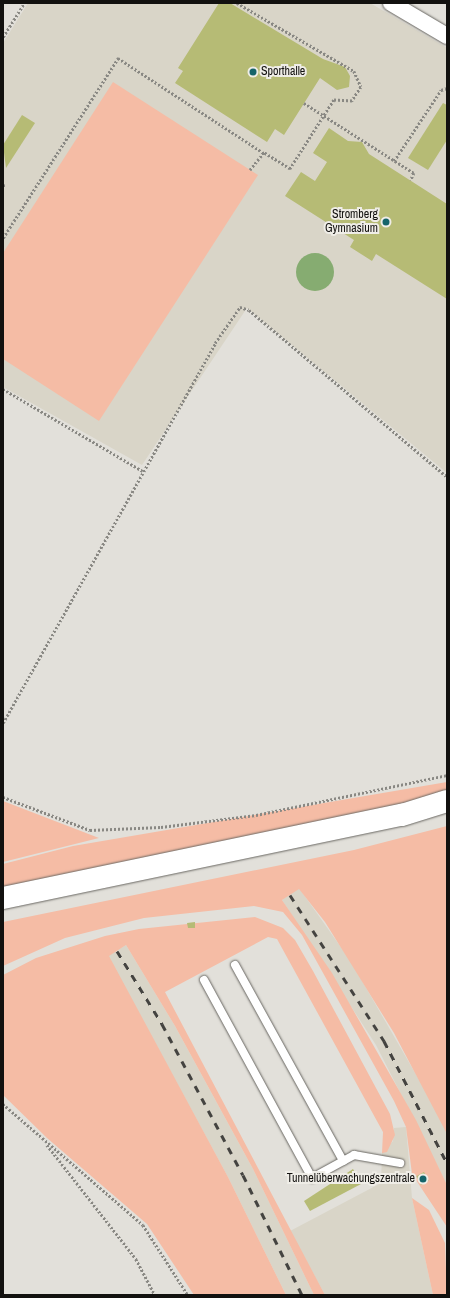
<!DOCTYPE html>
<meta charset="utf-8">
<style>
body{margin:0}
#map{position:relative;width:450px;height:1298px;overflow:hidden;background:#e2e0da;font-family:"Archivo Narrow",sans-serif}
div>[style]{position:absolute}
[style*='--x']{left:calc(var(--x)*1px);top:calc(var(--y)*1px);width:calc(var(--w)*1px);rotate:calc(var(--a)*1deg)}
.built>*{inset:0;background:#d9d5c8}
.green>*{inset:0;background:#f5bca5}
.water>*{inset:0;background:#86ac71}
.round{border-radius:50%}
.building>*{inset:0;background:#b6bb75;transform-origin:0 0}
.path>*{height:2.5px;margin-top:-1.25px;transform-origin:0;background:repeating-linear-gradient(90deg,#898883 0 2px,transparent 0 4px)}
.roads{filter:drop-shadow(0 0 1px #696762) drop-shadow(0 0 1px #696762)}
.service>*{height:8px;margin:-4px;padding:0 4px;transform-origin:4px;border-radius:4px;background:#fff}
.minor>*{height:16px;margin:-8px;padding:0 8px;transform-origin:8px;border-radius:8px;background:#fff}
.secondary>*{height:22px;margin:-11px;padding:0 11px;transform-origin:11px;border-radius:11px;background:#fff}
.rail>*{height:3px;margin-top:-1.5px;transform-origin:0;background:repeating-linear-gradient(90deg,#444340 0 7px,transparent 0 14px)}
.dots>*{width:11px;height:11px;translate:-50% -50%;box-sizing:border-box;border:2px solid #efede7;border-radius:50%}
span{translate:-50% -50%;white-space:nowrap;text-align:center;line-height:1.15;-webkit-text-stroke:4px #efede7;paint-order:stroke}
.poi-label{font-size:12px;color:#12110f}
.left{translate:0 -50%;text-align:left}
.right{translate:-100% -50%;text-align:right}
.frame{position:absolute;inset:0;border:4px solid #12110f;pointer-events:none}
</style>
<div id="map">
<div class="built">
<div style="clip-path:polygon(28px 3px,370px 3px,447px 48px,447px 473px,247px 308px,142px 465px,3px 387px,3px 43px)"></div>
<div style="clip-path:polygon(299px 888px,350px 960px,437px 1111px,447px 1134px,447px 1185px,376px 1045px,282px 900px)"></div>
<div style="clip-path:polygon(126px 945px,175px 1026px,253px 1169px,314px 1295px,286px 1295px,228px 1177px,108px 956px)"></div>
<div style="clip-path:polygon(406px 1127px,412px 1198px,433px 1295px,325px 1295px,290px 1231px,381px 1183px,382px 1153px,393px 1141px,394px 1128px)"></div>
</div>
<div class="green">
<div style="clip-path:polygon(113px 82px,258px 175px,99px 421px,3px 359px,3px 253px)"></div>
<div style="clip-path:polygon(447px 782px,447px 792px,355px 818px,3px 888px,3px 864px,73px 846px)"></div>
<div style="clip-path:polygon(3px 801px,99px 838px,3px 862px)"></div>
<div style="clip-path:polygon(447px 826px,447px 1134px,394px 1033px,325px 922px,299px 889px,282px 900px,332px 973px,416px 1120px,447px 1185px,447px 1227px,412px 1174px,406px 1127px,394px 1101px,302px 935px,283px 912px,254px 906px,144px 918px,65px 938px,3px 966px,3px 922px,354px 850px)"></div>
<div style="clip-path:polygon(255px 917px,283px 928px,295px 940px,313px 971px,390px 1114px,395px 1135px,387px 1152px,382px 1153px,383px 1132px,277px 939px,268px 937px,165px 992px,325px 1295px,314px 1295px,253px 1169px,175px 1026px,126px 945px,109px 956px,228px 1177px,286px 1295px,194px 1295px,147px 1224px,47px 1138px,3px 1095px,3px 975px,36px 958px,105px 936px,139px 929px)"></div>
<div style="clip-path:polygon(412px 1198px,429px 1210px,445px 1243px,447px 1295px,433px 1295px)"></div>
</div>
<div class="water">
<div class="round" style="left:296px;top:253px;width:38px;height:38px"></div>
</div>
<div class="building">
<div style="clip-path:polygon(219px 3px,230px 3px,323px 59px,345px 67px,350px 76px,349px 87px,337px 90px,320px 78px,284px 135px,275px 129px,267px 142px,175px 83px,183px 71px,178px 68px)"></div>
<div style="clip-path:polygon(443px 103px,447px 105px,447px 140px,428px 170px,408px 158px)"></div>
<div style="clip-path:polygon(22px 115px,35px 123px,6px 168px,3px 145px)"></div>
<div style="clip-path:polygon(329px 128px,348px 141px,362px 142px,369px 154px,447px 204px,447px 299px,376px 254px,372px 261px,350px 247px,354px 240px,285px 196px,301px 172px,315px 181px,327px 162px,313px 153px)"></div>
<div style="clip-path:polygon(195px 922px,195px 928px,188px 928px,187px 923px)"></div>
<div style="clip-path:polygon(353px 1169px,361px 1184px,310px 1211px,304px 1201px)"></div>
<div style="left:424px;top:1172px;width:10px;height:9px;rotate:61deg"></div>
</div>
<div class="path">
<div style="--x:237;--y:3;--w:135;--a:30.2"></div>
<div style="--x:354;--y:71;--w:17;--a:66"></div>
<div style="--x:361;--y:87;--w:17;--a:123"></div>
<div style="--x:352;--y:101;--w:18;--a:-177"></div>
<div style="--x:334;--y:100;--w:82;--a:122.5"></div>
<div style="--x:290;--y:169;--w:31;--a:-148"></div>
<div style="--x:264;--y:153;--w:22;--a:129"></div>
<div style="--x:3;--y:37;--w:40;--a:-58"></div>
<div style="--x:304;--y:103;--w:130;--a:32.5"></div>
<div style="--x:414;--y:173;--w:8;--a:113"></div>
<div style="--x:394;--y:161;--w:85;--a:-56.5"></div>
<div style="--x:441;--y:90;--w:6;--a:-18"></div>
<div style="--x:3;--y:185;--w:3;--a:18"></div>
<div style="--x:3;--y:238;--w:214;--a:-57.4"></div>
<div style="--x:118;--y:58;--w:174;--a:33.1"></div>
<div style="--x:3;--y:389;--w:162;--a:30.4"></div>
<div style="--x:3;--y:723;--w:435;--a:-60.8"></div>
<div style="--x:215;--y:343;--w:44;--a:-55.2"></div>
<div style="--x:240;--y:307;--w:9;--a:18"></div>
<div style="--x:249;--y:310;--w:259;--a:40.1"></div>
<div style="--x:3;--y:797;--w:93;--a:20.8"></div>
<div style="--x:90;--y:830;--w:71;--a:-2.4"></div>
<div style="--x:161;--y:827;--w:96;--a:-7.2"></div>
<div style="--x:256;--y:815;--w:195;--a:-11.8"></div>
<div style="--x:3;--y:1104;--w:185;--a:40.8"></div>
<div style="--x:143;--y:1225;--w:83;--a:57.3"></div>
<div style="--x:47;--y:1145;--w:145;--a:52"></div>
<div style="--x:136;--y:1259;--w:41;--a:62.2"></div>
</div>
<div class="roads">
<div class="service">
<div style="--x:235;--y:965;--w:224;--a:61.1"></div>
<div style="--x:204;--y:980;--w:226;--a:61.4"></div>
<div style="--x:312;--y:1178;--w:48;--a:-28.7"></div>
<div style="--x:354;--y:1155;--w:47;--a:9.9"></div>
</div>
<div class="minor">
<div style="--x:391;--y:3;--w:65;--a:30.5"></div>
</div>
<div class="secondary">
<div style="--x:3;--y:898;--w:408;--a:-11.8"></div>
<div style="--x:402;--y:815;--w:47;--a:-17.3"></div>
</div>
</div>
<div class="rail">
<div style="--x:290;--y:895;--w:174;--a:57.2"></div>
<div style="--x:384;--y:1041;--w:137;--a:62.7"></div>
<div style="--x:117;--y:951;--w:86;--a:58.3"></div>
<div style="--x:162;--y:1024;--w:171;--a:61.8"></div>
<div style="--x:243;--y:1175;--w:134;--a:63.8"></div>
</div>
<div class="dots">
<div style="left:253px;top:72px;background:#15646a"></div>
<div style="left:386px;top:222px;background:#15646a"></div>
<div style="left:423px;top:1179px;background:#15646a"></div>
</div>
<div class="poi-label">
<span class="left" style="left:261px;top:72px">Sporthalle</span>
<span class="right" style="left:378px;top:222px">Stromberg<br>Gymnasium</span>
<span class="right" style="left:415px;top:1179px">Tunnelüberwachungszentrale</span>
</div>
<div class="frame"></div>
</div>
